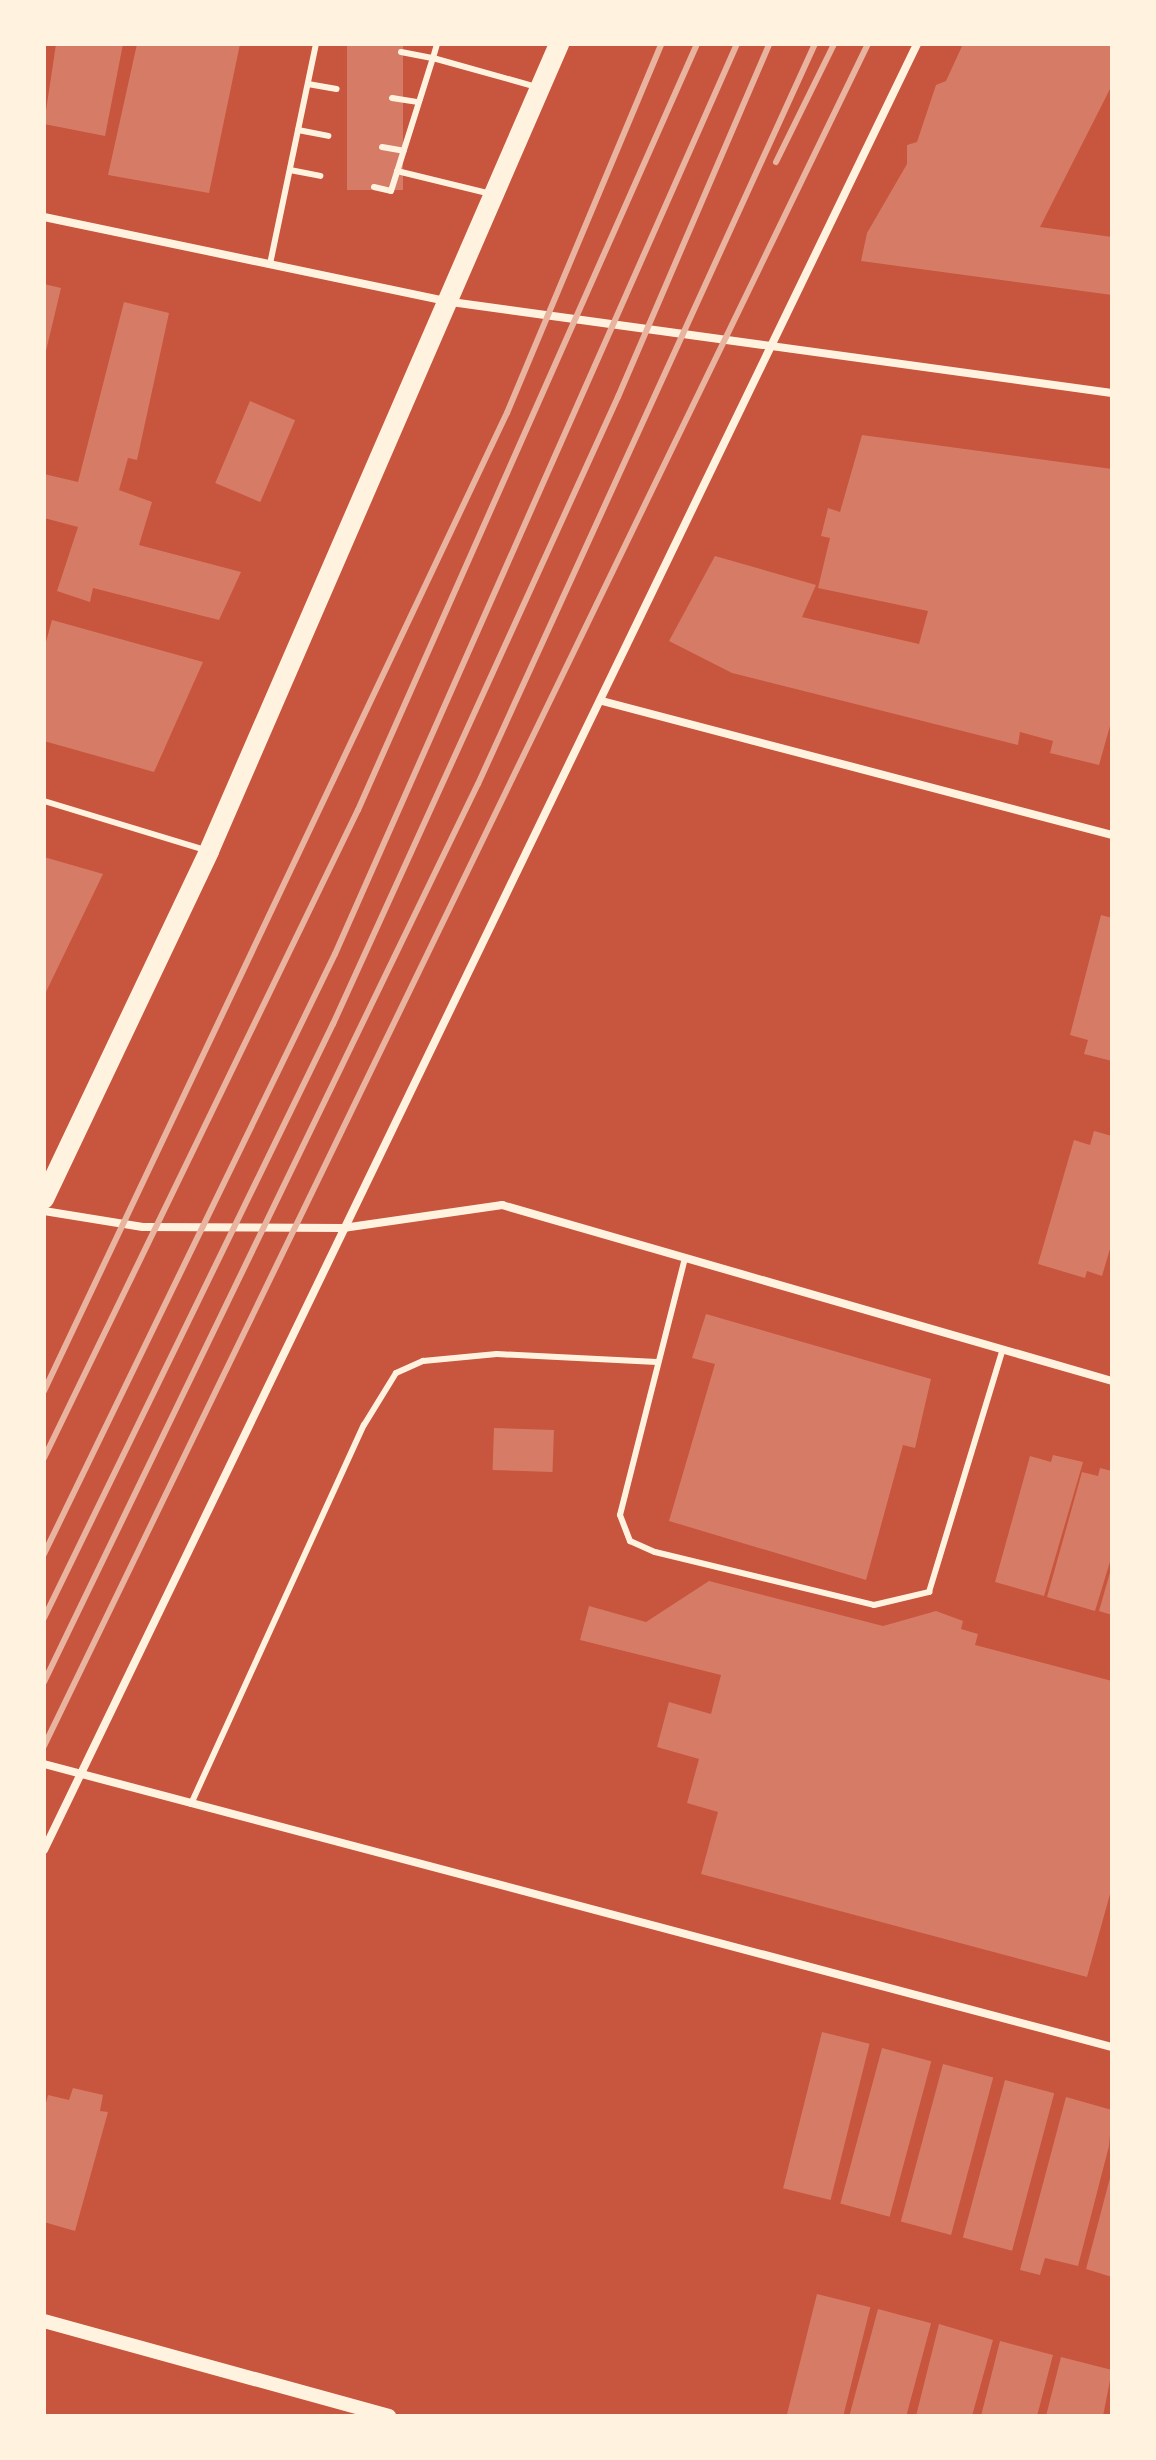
<!DOCTYPE html>
<style>
body{margin:0}
#map{position:relative;width:1156px;height:2460px;overflow:hidden;background:#c8553d;font-family:"PT Sans",sans-serif}
div>[style]{position:absolute}
[style*='--x']{left:calc(var(--x)*1px);top:calc(var(--y)*1px);width:calc(var(--w)*1px);rotate:calc(var(--a)*1deg)}
.building>*{inset:0;background:#d67c66;transform-origin:0 0}
.service>*{height:6px;margin:-3px;padding:0 3px;transform-origin:3px;border-radius:3px;background:#fff3e0}
.minor>*{height:8px;margin:-4px;padding:0 4px;transform-origin:4px;border-radius:4px;background:#fff3e0}
.tertiary>*{height:14px;margin:-7px;padding:0 7px;transform-origin:7px;border-radius:7px;background:#fff3e0}
.primary>*{height:20px;margin:-10px;padding:0 10px;transform-origin:10px;border-radius:10px;background:#fff3e0}
.rail>*{height:6px;margin:-3px;padding:0 3px;transform-origin:3px;border-radius:3px;background:#e9b49f}
span{translate:-50% -50%;white-space:nowrap;text-align:center;line-height:1.15;-webkit-text-stroke:7px #fff3e0;paint-order:stroke}
.frame{position:absolute;inset:0;border:46px solid #fff3e0;pointer-events:none}
</style>
<div id="map">
<div class="building">
<div style="clip-path:polygon(56px 44px,123px 44px,105px 136px,44px 124px)"></div>
<div style="clip-path:polygon(137px 44px,240px 44px,209px 193px,108px 175px)"></div>
<div style="left:347px;top:44px;width:56px;height:146px"></div>
<div style="clip-path:polygon(963px 44px,1112px 44px,1112px 85px,1040px 227px,1112px 237px,1112px 295px,861px 261px,867px 233px,907px 164px,907px 145px,917px 142px,936px 85px,946px 81px)"></div>
<div style="clip-path:polygon(44px 284px,61px 288px,45px 355px,44px 355px)"></div>
<div style="clip-path:polygon(124px 302px,169px 313px,137px 460px,128px 458px,119px 490px,152px 502px,139px 545px,241px 572px,219px 620px,93px 588px,90px 602px,57px 591px,78px 527px,44px 518px,44px 474px,78px 482px)"></div>
<div style="left:250px;top:401px;width:49px;height:89px;rotate:23deg"></div>
<div style="clip-path:polygon(862px 435px,1112px 469px,1112px 719px,1099px 765px,1050px 753px,1053px 741px,1020px 732px,1018px 745px,732px 673px,669px 641px,715px 556px,816px 585px,802px 617px,919px 644px,928px 611px,818px 588px,830px 538px,821px 536px,828px 508px,840px 512px)"></div>
<div style="clip-path:polygon(52px 620px,203px 662px,154px 772px,44px 741px,44px 649px)"></div>
<div style="clip-path:polygon(44px 857px,103px 874px,44px 996px)"></div>
<div style="clip-path:polygon(1101px 915px,1112px 918px,1112px 1061px,1084px 1054px,1088px 1040px,1070px 1035px)"></div>
<div style="clip-path:polygon(1094px 1131px,1112px 1136px,1112px 1242px,1102px 1276px,1087px 1271px,1085px 1278px,1038px 1264px,1074px 1140px,1090px 1145px)"></div>
<div style="clip-path:polygon(706px 1314px,931px 1379px,915px 1448px,903px 1445px,866px 1580px,669px 1521px,715px 1364px,692px 1358px)"></div>
<div style="left:494px;top:1428px;width:60px;height:42px;rotate:2deg"></div>
<div style="clip-path:polygon(1053px 1455px,1083px 1462px,1044px 1596px,995px 1582px,1030px 1456px,1051px 1462px)"></div>
<div style="clip-path:polygon(1100px 1468px,1112px 1471px,1112px 1555px,1095px 1611px,1047px 1597px,1082px 1472px,1098px 1476px)"></div>
<div style="clip-path:polygon(1111px 1569px,1112px 1569px,1112px 1615px,1099px 1611px)"></div>
<div style="clip-path:polygon(709px 1581px,883px 1626px,936px 1611px,963px 1621px,961px 1629px,978px 1634px,975px 1645px,1112px 1681px,1112px 1887px,1087px 1977px,701px 1874px,718px 1812px,687px 1803px,699px 1759px,657px 1747px,669px 1702px,711px 1714px,721px 1675px,580px 1640px,589px 1606px,646px 1622px)"></div>
<div style="left:822px;top:2032px;width:49px;height:161px;rotate:14deg"></div>
<div style="left:882px;top:2048px;width:51px;height:161px;rotate:15deg"></div>
<div style="left:943px;top:2064px;width:52px;height:163px;rotate:15deg"></div>
<div style="left:1005px;top:2080px;width:51px;height:163px;rotate:15deg"></div>
<div style="clip-path:polygon(73px 2088px,103px 2095px,100px 2111px,108px 2112px,75px 2231px,44px 2222px,44px 2111px,48px 2095px,69px 2100px)"></div>
<div style="clip-path:polygon(1066px 2097px,1112px 2110px,1109px 2146px,1078px 2266px,1045px 2258px,1040px 2275px,1020px 2270px)"></div>
<div style="clip-path:polygon(1111px 2174px,1112px 2174px,1112px 2277px,1086px 2269px)"></div>
<div style="left:817px;top:2294px;width:55px;height:126px;rotate:14deg"></div>
<div style="left:878px;top:2309px;width:55px;height:111px;rotate:15deg"></div>
<div style="clip-path:polygon(939px 2324px,993px 2340px,972px 2416px,916px 2416px)"></div>
<div style="clip-path:polygon(1000px 2341px,1053px 2355px,1037px 2416px,981px 2416px)"></div>
<div style="clip-path:polygon(1061px 2357px,1112px 2370px,1103px 2416px,1046px 2416px)"></div>
</div>
<div class="service">
<div style="--x:401;--y:52;--w:33;--a:11"></div>
<div style="--x:433;--y:58;--w:15;--a:-74"></div>
<div style="--x:308;--y:84;--w:29;--a:10"></div>
<div style="--x:392;--y:98;--w:25;--a:9"></div>
<div style="--x:298;--y:130;--w:31;--a:11"></div>
<div style="--x:382;--y:147;--w:22;--a:10"></div>
<div style="--x:290;--y:170;--w:31;--a:11"></div>
<div style="--x:397;--y:171;--w:97;--a:13.7"></div>
<div style="--x:374;--y:187;--w:17;--a:13"></div>
<div style="--x:391;--y:191;--w:139;--a:-72.5"></div>
<div style="--x:433;--y:58;--w:108;--a:15.6"></div>
<div style="--x:270;--y:264;--w:225;--a:-78.2"></div>
<div style="--x:44;--y:801;--w:168;--a:16.9"></div>
<div style="--x:685;--y:1258;--w:265;--a:104.2"></div>
<div style="--x:620;--y:1515;--w:28;--a:69"></div>
<div style="--x:630;--y:1541;--w:27;--a:24"></div>
<div style="--x:655;--y:1552;--w:225;--a:13.6"></div>
<div style="--x:874;--y:1605;--w:57;--a:-13.3"></div>
<div style="--x:929;--y:1592;--w:252;--a:-73.1"></div>
<div style="--x:191;--y:1804;--w:417;--a:-65.5"></div>
<div style="--x:364;--y:1425;--w:61;--a:-58.4"></div>
<div style="--x:396;--y:1373;--w:30;--a:-24"></div>
<div style="--x:423;--y:1361;--w:74;--a:-5.4"></div>
<div style="--x:497;--y:1354;--w:160;--a:2.9"></div>
</div>
<div class="minor">
<div style="--x:44;--y:217;--w:416;--a:11.8"></div>
<div style="--x:451;--y:302;--w:667;--a:7.84"></div>
<div style="--x:602;--y:701;--w:527;--a:14.72"></div>
<div style="--x:44;--y:1211;--w:100;--a:9.2"></div>
<div style="--x:143;--y:1227;--w:200;--a:0.3"></div>
<div style="--x:343;--y:1228;--w:161;--a:-8.2"></div>
<div style="--x:502;--y:1205;--w:635;--a:16.09"></div>
<div style="--x:44;--y:1764;--w:1105;--a:14.84"></div>
<div style="--x:44;--y:1850;--w:2006;--a:-64.2"></div>
</div>
<div class="tertiary">
<div style="--x:44;--y:2321;--w:358;--a:15.4"></div>
</div>
<div class="primary">
<div style="--x:44;--y:1199;--w:385;--a:-64.6"></div>
<div style="--x:209;--y:851;--w:880;--a:-66.55"></div>
</div>
<div class="rail">
<div style="--x:776;--y:162;--w:131;--a:-63.8"></div>
<div style="--x:44;--y:1391;--w:1082;--a:-64.67"></div>
<div style="--x:507;--y:413;--w:400;--a:-67.3"></div>
<div style="--x:44;--y:1458;--w:720;--a:-64.15"></div>
<div style="--x:358;--y:810;--w:838;--a:-66.13"></div>
<div style="--x:44;--y:1554;--w:667;--a:-64.13"></div>
<div style="--x:335;--y:954;--w:995;--a:-66.17"></div>
<div style="--x:44;--y:1618;--w:661;--a:-64.06"></div>
<div style="--x:333;--y:1024;--w:689;--a:-65.56"></div>
<div style="--x:618;--y:397;--w:384;--a:-66.8"></div>
<div style="--x:44;--y:1682;--w:997;--a:-64.21"></div>
<div style="--x:478;--y:784;--w:813;--a:-65.52"></div>
<div style="--x:44;--y:1746;--w:1891;--a:-64.17"></div>
</div>
<div class="frame"></div>
</div>
